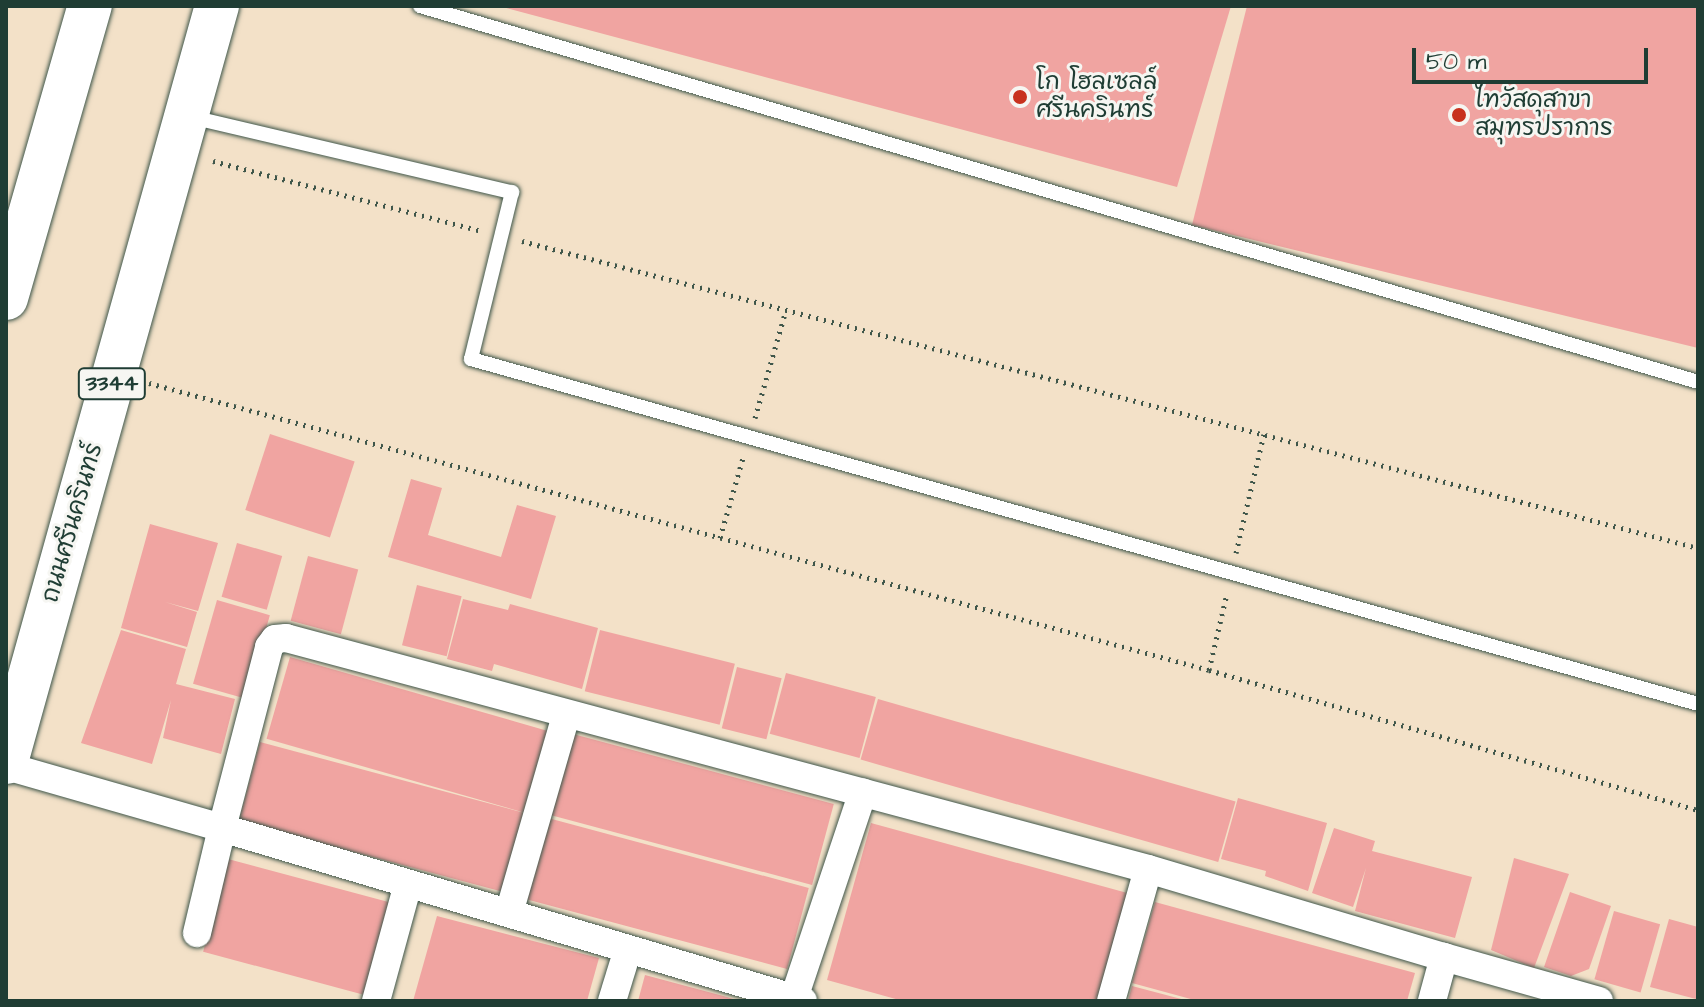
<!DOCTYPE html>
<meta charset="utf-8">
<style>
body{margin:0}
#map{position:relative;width:1704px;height:1007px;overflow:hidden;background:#f3e1c8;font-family:"Architects Daughter","Playpen Sans Thai",sans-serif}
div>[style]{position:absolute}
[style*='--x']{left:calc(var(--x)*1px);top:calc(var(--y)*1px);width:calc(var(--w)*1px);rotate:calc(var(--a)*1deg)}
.building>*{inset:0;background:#f0a4a1;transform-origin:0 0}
.path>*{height:5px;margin-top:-2.5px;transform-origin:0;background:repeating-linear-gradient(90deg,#3f564a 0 2px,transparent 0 8px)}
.roads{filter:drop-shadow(0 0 2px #3f564a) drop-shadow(0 0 2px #3f564a)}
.service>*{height:14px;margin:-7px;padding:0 7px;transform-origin:7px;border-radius:7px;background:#fff}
.minor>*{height:28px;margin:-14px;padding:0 14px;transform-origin:14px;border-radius:14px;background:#fff}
.primary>*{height:44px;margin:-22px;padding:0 22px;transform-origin:22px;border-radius:22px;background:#fff}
.dots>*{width:22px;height:22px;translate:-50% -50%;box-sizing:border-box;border:4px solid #f6f6f2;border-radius:50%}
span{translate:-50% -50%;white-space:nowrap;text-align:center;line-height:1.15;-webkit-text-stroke:6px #f6f6f2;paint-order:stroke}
.shield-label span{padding:2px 6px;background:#f6f6f2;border:2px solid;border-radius:6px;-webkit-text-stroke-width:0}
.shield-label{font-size:22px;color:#1f3d34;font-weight:700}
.poi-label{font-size:24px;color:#1f3d34}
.left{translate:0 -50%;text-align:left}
.street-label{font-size:24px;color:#1f3d34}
.frame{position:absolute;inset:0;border:8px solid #1f3d34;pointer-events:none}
.scale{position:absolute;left:1412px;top:48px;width:236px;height:36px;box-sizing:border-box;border:4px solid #1f3d34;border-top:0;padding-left:10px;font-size:24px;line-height:28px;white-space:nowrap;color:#1f3d34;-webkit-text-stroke:6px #f6f6f2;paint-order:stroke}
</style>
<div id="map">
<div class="building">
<div style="clip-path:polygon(499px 6px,1231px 6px,1177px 187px)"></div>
<div style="clip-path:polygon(1247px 6px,1698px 6px,1698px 348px,1192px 225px)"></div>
<div style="left:270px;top:434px;width:89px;height:80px;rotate:18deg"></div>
<div style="clip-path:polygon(411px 479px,442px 488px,428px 535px,501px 557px,517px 505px,556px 516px,531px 599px,388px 557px)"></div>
<div style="clip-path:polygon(150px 524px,218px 543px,198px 611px,165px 602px,197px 612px,187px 647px,121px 628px)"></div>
<div style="left:237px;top:543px;width:47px;height:56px;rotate:16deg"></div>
<div style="left:308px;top:556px;width:52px;height:67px;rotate:15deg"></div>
<div style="left:417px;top:585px;width:46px;height:62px;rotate:14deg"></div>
<div style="clip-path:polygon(463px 599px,508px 610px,510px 604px,598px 628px,582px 689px,494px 664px,492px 671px,447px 659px)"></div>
<div style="left:217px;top:600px;width:55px;height:87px;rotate:16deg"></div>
<div style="clip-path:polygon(121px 630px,186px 649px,176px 684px,235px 699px,221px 754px,163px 738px,171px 700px,152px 764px,81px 743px)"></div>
<div style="left:600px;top:630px;width:139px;height:63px;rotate:14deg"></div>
<div style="left:290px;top:657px;width:270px;height:85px;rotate:16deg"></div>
<div style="left:737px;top:667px;width:46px;height:63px;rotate:14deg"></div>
<div style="left:786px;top:673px;width:93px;height:63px;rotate:15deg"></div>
<div style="left:878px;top:699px;width:372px;height:63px;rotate:16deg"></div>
<div style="left:573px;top:734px;width:270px;height:84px;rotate:15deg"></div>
<div style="left:260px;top:742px;width:273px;height:82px;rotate:15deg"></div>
<div style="clip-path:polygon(1238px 798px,1327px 823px,1308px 891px,1265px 876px,1266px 871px,1221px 859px)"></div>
<div style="left:548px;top:818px;width:270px;height:84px;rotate:15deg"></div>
<div style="clip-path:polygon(871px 823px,1131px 894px,1101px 1001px,903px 1001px,827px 980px)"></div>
<div style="clip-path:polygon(1334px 828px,1375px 841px,1372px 851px,1472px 877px,1455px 938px,1355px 911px,1366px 868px,1353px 907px,1312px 893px)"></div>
<div style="clip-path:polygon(1514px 858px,1569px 874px,1534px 968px,1491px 950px)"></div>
<div style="left:228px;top:859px;width:169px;height:96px;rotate:15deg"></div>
<div style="clip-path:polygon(1570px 892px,1611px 906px,1589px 969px,1571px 976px,1544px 967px)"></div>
<div style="clip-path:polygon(1155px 902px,1415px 973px,1407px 1001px,1198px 1001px,1132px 983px)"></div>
<div style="left:1614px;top:911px;width:48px;height:71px;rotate:16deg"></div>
<div style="clip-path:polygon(437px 916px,599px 958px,587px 1001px,413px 1001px)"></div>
<div style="clip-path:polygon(1669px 919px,1698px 927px,1696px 999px,1650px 987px)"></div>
<div style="clip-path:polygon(645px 975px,727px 997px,739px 1001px,638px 1001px)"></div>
<div style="clip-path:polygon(1132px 986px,1185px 1000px,1185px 1001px,1128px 1001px)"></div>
</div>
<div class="path">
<div style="--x:213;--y:161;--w:278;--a:14.6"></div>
<div style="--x:522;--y:241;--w:1215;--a:14.63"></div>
<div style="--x:149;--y:383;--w:1098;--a:15.15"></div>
<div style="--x:1209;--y:670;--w:509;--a:15.98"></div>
<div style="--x:755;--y:418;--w:112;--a:-74"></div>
<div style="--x:720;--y:538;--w:83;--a:-74"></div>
<div style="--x:1236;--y:553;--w:122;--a:-76.8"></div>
<div style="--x:1209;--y:670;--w:79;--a:-76.8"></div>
</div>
<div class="roads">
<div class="service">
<div style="--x:420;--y:6;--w:1332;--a:16.39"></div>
<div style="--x:191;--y:117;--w:330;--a:13.2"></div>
<div style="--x:512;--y:192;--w:172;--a:103.8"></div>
<div style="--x:471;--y:359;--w:1275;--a:15.7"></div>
</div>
<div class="minor">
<div style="--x:6;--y:766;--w:225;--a:16"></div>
<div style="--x:222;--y:828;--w:108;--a:103.4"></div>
<div style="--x:509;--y:913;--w:206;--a:-73.9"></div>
<div style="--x:1444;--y:957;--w:161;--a:15.8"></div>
<div style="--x:376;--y:1001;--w:121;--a:-74.7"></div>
<div style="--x:612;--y:1001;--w:54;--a:-72.9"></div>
<div style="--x:793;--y:1001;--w:220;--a:-71.5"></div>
<div style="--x:803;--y:1001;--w:606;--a:-163.42"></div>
<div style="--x:222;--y:828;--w:187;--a:-75.4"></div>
<div style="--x:269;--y:647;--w:10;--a:-53"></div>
<div style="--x:275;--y:639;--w:11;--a:-5"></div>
<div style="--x:286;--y:638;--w:892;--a:15"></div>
<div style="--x:1148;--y:869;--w:309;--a:16.6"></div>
<div style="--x:1444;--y:957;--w:46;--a:105.3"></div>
<div style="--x:1111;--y:1001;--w:137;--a:-74.3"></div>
</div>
<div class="primary">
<div style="--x:6;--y:298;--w:304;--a:-74"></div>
<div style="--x:6;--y:762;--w:785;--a:-74.41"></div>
</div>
</div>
<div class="dots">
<div style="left:1020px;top:97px;background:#c8321e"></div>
<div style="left:1459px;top:115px;background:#c8321e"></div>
</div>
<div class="shield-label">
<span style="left:112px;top:384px">3344</span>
</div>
<div class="poi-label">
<span class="left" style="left:1036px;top:97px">โก โฮลเซลล์<br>ศรีนครินทร์</span>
<span class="left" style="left:1475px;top:115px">ไทวัสดุสาขา<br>สมุทรปราการ</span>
</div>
<div class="street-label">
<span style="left:73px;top:523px;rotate:-74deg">ถนนศรีนครินทร์</span>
</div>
<div class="frame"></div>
<div class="scale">50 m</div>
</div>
